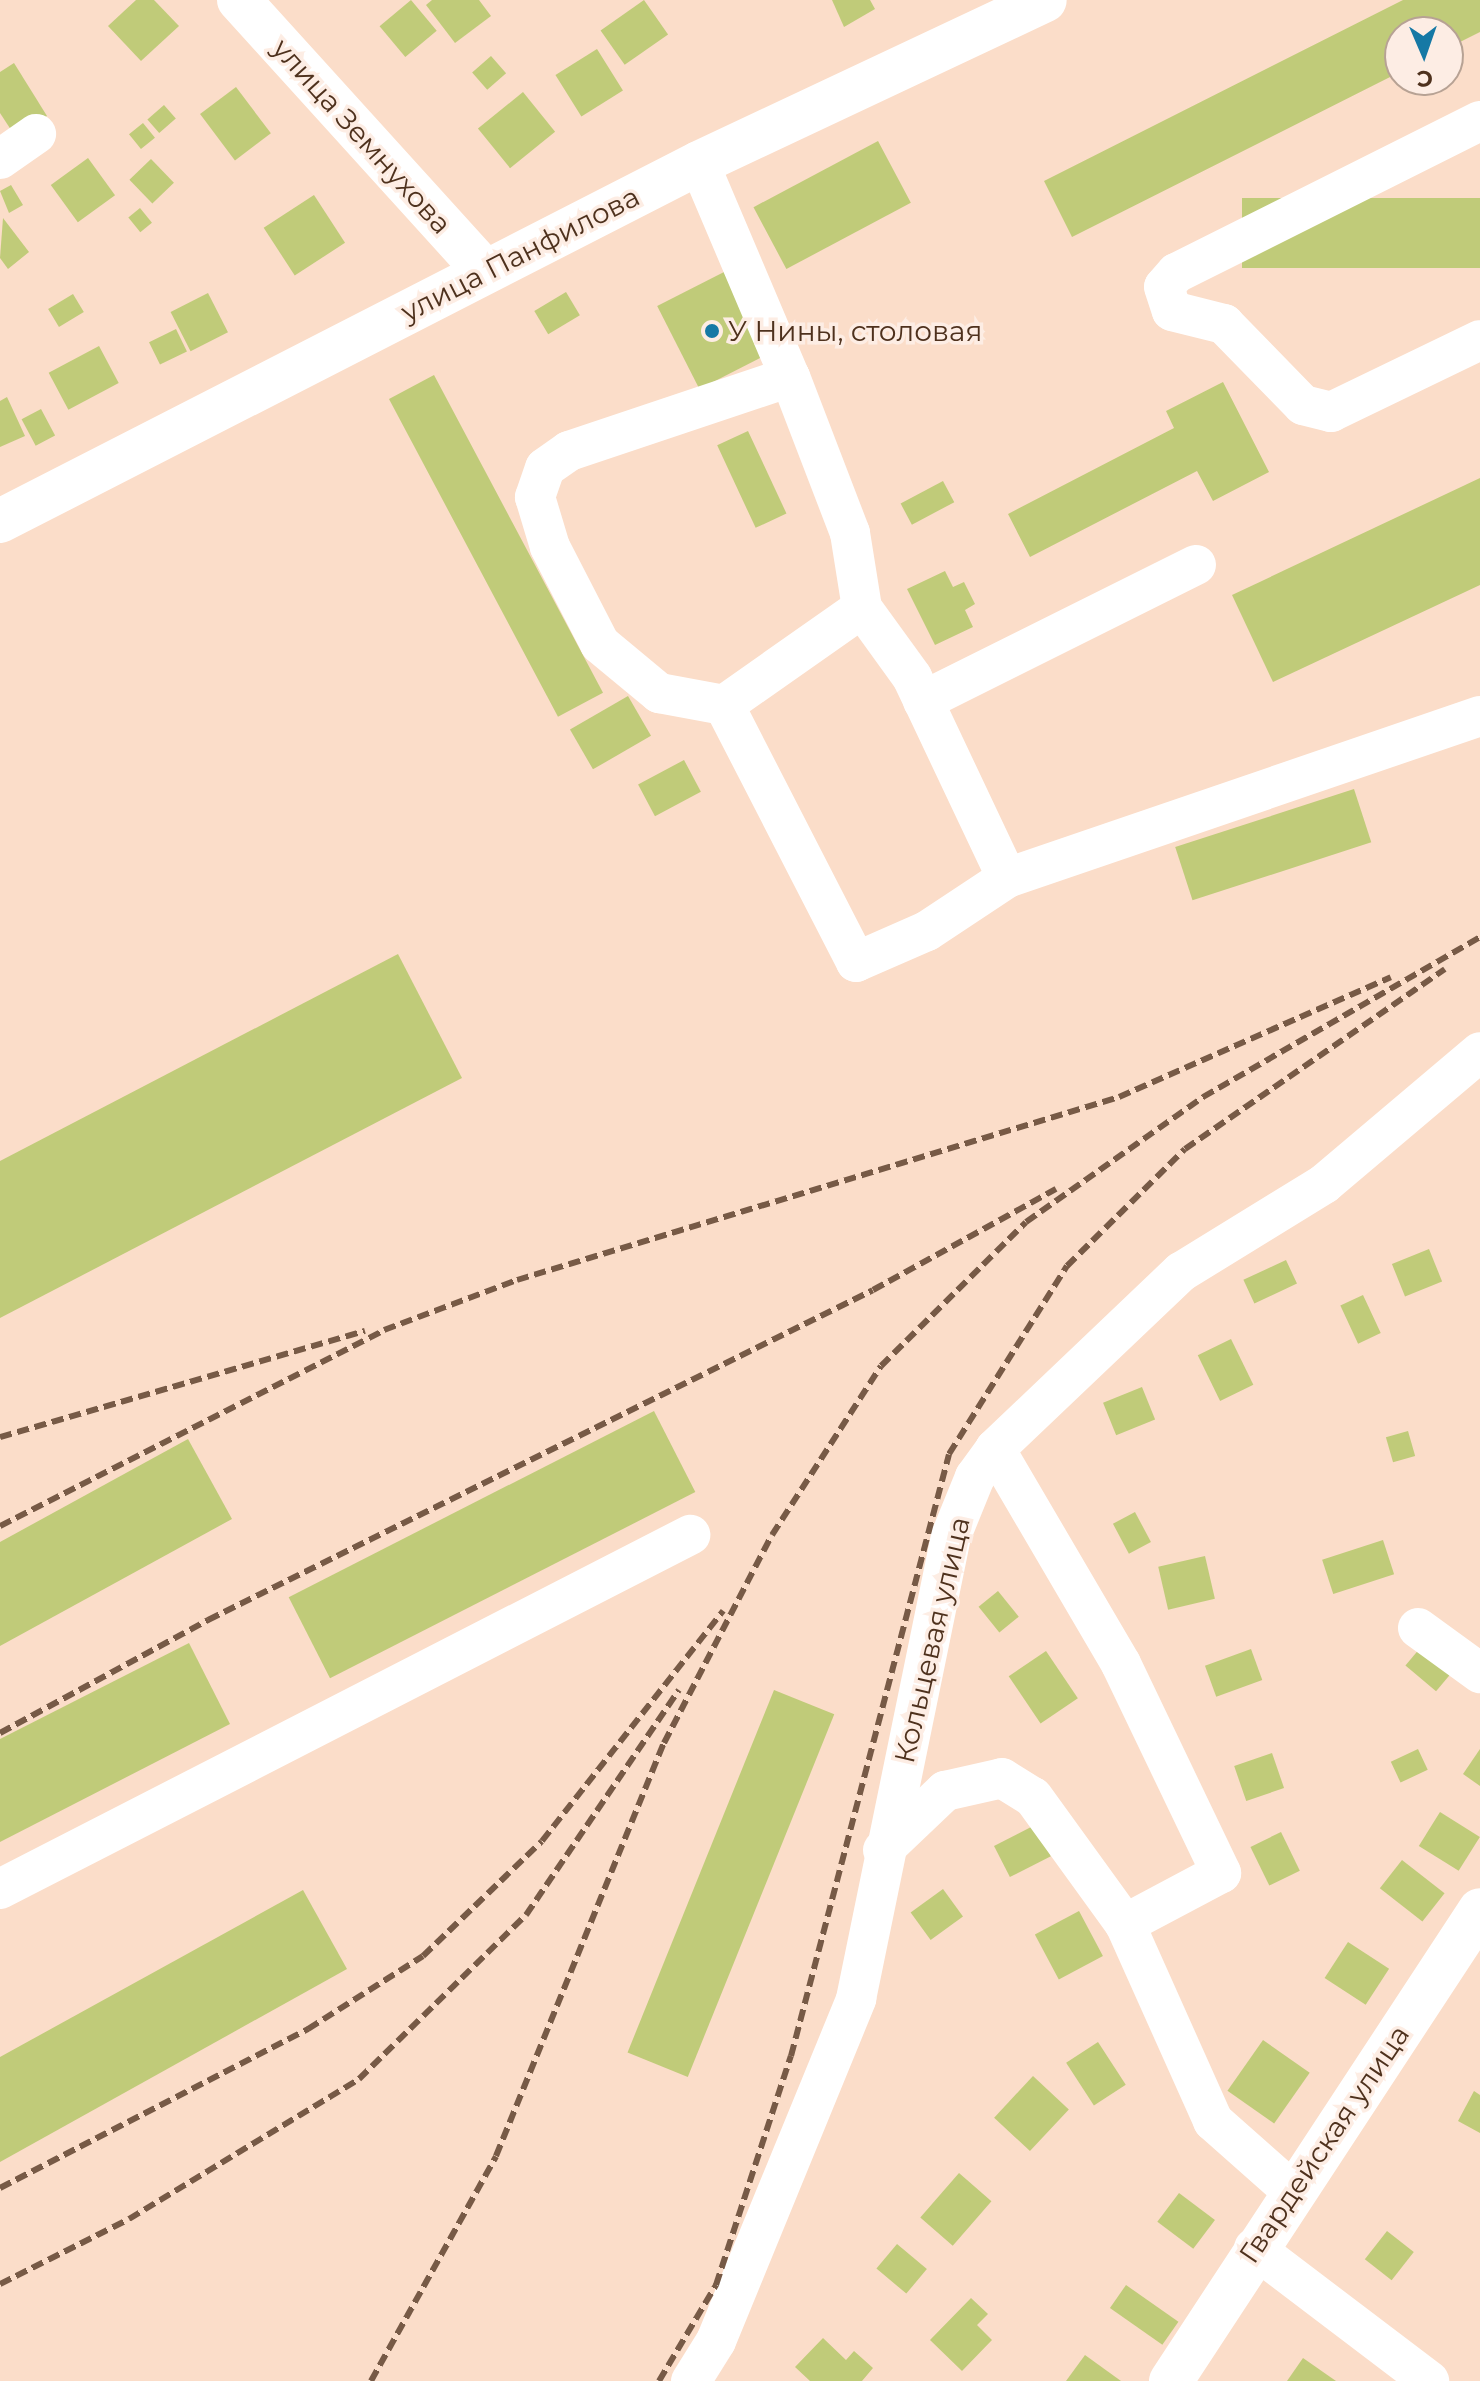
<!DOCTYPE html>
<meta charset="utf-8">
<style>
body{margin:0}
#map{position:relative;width:1480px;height:2381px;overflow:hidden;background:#fbddc9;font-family:Montserrat,sans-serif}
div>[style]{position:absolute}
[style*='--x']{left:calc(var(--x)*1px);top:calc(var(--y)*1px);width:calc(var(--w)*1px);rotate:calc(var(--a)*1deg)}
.building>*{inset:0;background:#c0cb79;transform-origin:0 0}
.minor>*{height:40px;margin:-20px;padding:0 20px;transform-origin:20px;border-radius:20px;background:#fff}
.major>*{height:44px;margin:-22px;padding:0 22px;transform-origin:22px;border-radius:22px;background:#fff}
.rail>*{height:6px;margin-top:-3px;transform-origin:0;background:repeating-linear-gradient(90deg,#775a46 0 12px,transparent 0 18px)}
.dots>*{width:22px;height:22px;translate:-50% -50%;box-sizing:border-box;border:4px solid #fdede4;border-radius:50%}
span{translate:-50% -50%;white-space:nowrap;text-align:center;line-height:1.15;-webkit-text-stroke:7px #fdede4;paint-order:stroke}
.street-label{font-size:28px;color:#4e311d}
.poi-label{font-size:28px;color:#4e311d}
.left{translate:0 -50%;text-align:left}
.north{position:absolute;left:1384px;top:16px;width:80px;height:80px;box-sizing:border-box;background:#fdede4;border:2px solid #b7a294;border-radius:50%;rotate:178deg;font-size:22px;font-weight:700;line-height:32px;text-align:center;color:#4e311d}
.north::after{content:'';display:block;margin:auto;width:28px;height:36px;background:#1679a5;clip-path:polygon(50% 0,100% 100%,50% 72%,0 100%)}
</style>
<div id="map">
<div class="building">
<div style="clip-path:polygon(136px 0,154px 0,179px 26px,141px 61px,108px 26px)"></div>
<div style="left:411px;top:0;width:40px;height:41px;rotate:50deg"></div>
<div style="clip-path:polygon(432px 0,479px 0,491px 16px,455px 43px,426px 5px)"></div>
<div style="left:644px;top:0;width:42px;height:53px;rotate:55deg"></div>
<div style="clip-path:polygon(832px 0,870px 0,875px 9px,844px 27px)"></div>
<div style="clip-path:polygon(1403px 0,1480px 0,1480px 32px,1448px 48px,1448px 32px,1400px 32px,1400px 72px,1072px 237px,1044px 181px)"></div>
<div style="left:597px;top:49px;width:49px;height:49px;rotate:58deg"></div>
<div style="left:491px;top:56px;width:23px;height:25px;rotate:49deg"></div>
<div style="clip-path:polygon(14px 63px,47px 116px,15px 136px,0 113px,0 72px)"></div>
<div style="left:236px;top:87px;width:58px;height:45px;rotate:53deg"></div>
<div style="left:523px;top:92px;width:51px;height:58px;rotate:51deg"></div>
<div style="left:164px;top:105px;width:18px;height:22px;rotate:49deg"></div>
<div style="left:143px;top:123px;width:19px;height:18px;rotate:51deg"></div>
<div style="left:878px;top:141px;width:70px;height:141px;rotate:62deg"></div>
<div style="left:88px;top:158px;width:46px;height:46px;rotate:54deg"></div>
<div style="left:151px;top:159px;width:33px;height:30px;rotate:46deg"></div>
<div style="clip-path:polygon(11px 185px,23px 205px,9px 213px,0 191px)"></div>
<div style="left:314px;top:195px;width:57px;height:60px;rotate:57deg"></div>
<div style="left:1480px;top:198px;width:70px;height:238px;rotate:90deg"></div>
<div style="left:140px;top:208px;width:19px;height:15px;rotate:51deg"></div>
<div style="clip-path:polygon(3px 218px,29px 252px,8px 269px,0 258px)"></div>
<div style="left:724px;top:272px;width:93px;height:75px;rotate:63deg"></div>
<div style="left:566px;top:292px;width:27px;height:37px;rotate:59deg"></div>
<div style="left:208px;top:293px;width:44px;height:42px;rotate:63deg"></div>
<div style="left:73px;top:294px;width:21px;height:29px;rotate:59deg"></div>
<div style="left:176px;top:329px;width:25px;height:30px;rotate:64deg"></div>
<div style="left:99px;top:346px;width:42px;height:57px;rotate:62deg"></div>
<div style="left:434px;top:375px;width:360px;height:51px;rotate:62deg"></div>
<div style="clip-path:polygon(1223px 382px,1269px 472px,1213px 501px,1197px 471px,1030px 557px,1008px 514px,1174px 428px,1166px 411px)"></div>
<div style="clip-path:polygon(7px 397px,25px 436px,0 447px,0 401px)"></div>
<div style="left:41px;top:409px;width:30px;height:22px;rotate:62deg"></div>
<div style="left:748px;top:431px;width:91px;height:34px;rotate:65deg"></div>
<div style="clip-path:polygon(1480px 478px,1480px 585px,1273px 682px,1232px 595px)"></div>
<div style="left:943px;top:481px;width:24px;height:48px;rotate:62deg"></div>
<div style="clip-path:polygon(945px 571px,953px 587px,964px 582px,975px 604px,965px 610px,973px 627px,935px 645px,907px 589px)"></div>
<div style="left:628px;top:696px;width:46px;height:67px;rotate:60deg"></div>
<div style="left:684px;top:760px;width:36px;height:52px;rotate:62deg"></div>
<div style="left:1354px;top:789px;width:56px;height:188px;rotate:72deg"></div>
<div style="clip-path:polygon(398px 954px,462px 1078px,0 1318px,0 1161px)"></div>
<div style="left:1429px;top:1249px;width:35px;height:40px;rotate:68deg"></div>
<div style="left:1286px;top:1260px;width:26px;height:47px;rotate:65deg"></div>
<div style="left:1363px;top:1295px;width:42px;height:25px;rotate:65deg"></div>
<div style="left:1231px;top:1339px;width:51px;height:37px;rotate:64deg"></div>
<div style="left:1142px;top:1387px;width:35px;height:42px;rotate:68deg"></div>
<div style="left:654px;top:1411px;width:91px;height:410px;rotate:63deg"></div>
<div style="left:1408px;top:1431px;width:26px;height:23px;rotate:74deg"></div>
<div style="clip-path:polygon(188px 1439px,232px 1519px,0 1646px,0 1542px)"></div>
<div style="left:1135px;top:1512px;width:34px;height:25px;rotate:62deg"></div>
<div style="left:1383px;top:1540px;width:36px;height:64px;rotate:72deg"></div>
<div style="left:1205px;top:1556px;width:44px;height:48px;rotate:77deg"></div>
<div style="left:998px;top:1591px;width:33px;height:25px;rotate:51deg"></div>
<div style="left:1426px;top:1641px;width:40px;height:32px;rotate:40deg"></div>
<div style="clip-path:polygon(189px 1643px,230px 1724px,0 1842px,0 1739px)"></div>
<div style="left:1251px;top:1649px;width:33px;height:49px;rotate:70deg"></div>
<div style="left:1046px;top:1651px;width:57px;height:45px;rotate:56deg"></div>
<div style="left:774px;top:1690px;width:65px;height:391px;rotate:22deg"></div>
<div style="left:1418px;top:1749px;width:23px;height:30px;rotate:65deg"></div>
<div style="clip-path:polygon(1480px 1749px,1480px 1786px,1463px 1774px)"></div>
<div style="left:1272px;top:1753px;width:37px;height:40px;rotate:71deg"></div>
<div style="left:1440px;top:1812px;width:47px;height:40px;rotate:32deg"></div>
<div style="left:1035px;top:1825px;width:35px;height:46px;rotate:63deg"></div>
<div style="left:1281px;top:1832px;width:43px;height:34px;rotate:64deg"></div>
<div style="left:1402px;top:1860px;width:54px;height:36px;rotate:38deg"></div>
<div style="left:943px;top:1889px;width:34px;height:40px;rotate:54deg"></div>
<div style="clip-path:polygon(303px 1890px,347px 1969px,0 2162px,0 2057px)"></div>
<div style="left:1079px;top:1911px;width:51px;height:50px;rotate:62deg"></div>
<div style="left:1348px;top:1942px;width:49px;height:43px;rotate:33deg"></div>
<div style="left:1263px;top:2040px;width:57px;height:62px;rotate:35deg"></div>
<div style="left:1098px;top:2042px;width:51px;height:38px;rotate:57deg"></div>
<div style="left:1033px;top:2076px;width:49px;height:57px;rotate:43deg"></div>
<div style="clip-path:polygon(1474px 2091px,1480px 2095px,1480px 2133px,1458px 2121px)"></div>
<div style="left:959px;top:2173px;width:43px;height:59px;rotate:41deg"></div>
<div style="left:1179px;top:2193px;width:45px;height:36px;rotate:37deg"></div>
<div style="left:1387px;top:2231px;width:34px;height:36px;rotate:38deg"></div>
<div style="left:897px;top:2244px;width:39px;height:32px;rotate:40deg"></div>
<div style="left:1126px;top:2285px;width:64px;height:28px;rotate:35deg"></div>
<div style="clip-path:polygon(971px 2298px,988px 2314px,977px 2325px,992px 2340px,962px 2371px,930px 2340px)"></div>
<div style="clip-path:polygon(823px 2338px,846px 2360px,854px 2351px,873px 2368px,862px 2381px,810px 2381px,795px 2367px)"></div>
<div style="clip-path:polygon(1085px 2355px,1121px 2381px,1066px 2381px)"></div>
<div style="clip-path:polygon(1303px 2358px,1336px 2381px,1287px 2381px)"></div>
</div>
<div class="minor">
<div style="--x:1480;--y:121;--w:340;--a:153.4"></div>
<div style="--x:1176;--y:273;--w:18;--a:131"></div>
<div style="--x:1164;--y:287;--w:25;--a:72"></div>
<div style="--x:1172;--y:311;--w:54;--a:14"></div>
<div style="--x:1224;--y:324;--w:113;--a:45.7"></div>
<div style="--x:1303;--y:405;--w:29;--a:14"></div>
<div style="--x:1331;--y:412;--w:165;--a:-25.8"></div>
<div style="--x:0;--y:159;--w:44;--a:-34.8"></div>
<div style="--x:699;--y:163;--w:233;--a:67"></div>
<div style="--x:790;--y:377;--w:233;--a:161.5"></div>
<div style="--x:569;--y:451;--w:29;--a:145"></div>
<div style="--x:545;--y:468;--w:31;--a:109"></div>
<div style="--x:535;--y:497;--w:52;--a:73.3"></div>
<div style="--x:550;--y:547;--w:109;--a:62.7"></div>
<div style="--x:600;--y:644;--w:77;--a:39.7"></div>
<div style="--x:659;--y:693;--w:66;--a:10.5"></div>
<div style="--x:724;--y:705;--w:169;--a:-35.1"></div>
<div style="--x:862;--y:608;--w:76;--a:-99.1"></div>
<div style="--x:850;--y:533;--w:167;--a:-111"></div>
<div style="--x:923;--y:701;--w:305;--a:-26.5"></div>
<div style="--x:724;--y:705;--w:289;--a:62.8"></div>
<div style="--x:856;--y:962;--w:77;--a:-23.6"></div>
<div style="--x:927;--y:931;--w:96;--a:-33.5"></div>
<div style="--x:1007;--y:878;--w:222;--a:-115.3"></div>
<div style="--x:912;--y:677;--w:85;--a:-125.9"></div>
<div style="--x:1007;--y:878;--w:500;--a:-18.9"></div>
<div style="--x:995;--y:1449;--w:249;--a:59.6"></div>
<div style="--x:1121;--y:1664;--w:232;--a:64.4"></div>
<div style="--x:1221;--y:1873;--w:109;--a:152"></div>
<div style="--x:1418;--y:1628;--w:77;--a:36"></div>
<div style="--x:883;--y:1850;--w:86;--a:-43.6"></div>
<div style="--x:945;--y:1791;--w:58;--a:-12.8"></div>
<div style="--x:1002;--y:1778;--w:36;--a:32"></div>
<div style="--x:1033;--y:1797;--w:157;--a:54.1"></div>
<div style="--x:1125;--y:1924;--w:216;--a:65.9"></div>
<div style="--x:1213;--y:2121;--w:106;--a:41.5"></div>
<div style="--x:0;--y:1889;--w:776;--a:-27.16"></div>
<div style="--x:1254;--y:2248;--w:220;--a:37.2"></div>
<div style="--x:691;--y:2381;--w:47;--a:-58"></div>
<div style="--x:716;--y:2341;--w:370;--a:-67.7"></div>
<div style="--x:856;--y:1999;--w:473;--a:-78.4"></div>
<div style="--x:951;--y:1536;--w:64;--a:-67.9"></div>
<div style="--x:975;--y:1477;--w:34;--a:-54"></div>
<div style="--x:995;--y:1449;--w:257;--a:-43.6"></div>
<div style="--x:1181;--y:1272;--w:168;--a:-31.6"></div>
<div style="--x:1324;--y:1184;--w:204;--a:-40.2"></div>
</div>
<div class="major">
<div style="--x:239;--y:0;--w:366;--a:47.8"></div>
<div style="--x:0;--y:521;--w:785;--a:-27.12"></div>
<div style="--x:699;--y:163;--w:382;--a:-25.2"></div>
<div style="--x:1171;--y:2381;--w:563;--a:-56.73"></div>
</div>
<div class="rail">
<div style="--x:0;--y:1437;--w:380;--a:-16.2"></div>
<div style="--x:0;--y:1526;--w:431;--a:-27"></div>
<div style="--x:384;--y:1330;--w:142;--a:-20.6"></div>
<div style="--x:517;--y:1280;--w:629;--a:-16.91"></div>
<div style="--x:1119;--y:1097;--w:297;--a:-23.8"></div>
<div style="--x:0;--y:1733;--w:237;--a:-28.5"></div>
<div style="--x:208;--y:1620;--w:742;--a:-26.39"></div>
<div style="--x:873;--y:1290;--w:209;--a:-28.9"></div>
<div style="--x:0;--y:2188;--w:347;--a:-27.3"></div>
<div style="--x:308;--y:2029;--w:136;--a:-32.4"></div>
<div style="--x:423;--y:1956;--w:165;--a:-44"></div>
<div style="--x:542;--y:1841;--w:293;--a:-51.8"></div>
<div style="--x:0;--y:2284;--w:144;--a:-26.7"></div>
<div style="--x:129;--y:2219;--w:269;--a:-31.3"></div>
<div style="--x:359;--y:2079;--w:234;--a:-44.5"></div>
<div style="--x:526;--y:1915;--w:272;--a:-55.8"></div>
<div style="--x:371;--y:2381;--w:257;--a:-60.9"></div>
<div style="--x:496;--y:2156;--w:446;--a:-67.9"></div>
<div style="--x:664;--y:1743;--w:234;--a:-62.6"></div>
<div style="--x:772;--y:1535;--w:201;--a:-57.2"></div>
<div style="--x:881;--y:1366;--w:204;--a:-44.8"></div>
<div style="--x:1026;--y:1222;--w:217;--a:-35.2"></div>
<div style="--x:1203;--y:1097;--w:320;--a:-30"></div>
<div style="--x:659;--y:2381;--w:112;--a:-59.3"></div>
<div style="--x:716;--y:2285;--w:241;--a:-71.9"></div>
<div style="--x:791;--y:2056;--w:622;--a:-75.29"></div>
<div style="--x:949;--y:1454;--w:222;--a:-57.9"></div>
<div style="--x:1067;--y:1266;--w:166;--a:-44.8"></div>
<div style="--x:1185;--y:1149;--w:316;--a:-34.7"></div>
</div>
<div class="dots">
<div style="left:712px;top:331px;background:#1679a5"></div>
</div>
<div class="street-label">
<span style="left:362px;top:136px;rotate:48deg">улица Земнухова</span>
<span style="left:520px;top:254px;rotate:-27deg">улица Панфилова</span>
<span style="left:932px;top:1640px;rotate:-77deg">Кольцевая улица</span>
<span style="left:1324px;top:2144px;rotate:-56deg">Гвардейская улица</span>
</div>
<div class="poi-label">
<span class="left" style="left:728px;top:331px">У Нины, столовая</span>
</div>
<div class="north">С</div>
</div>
